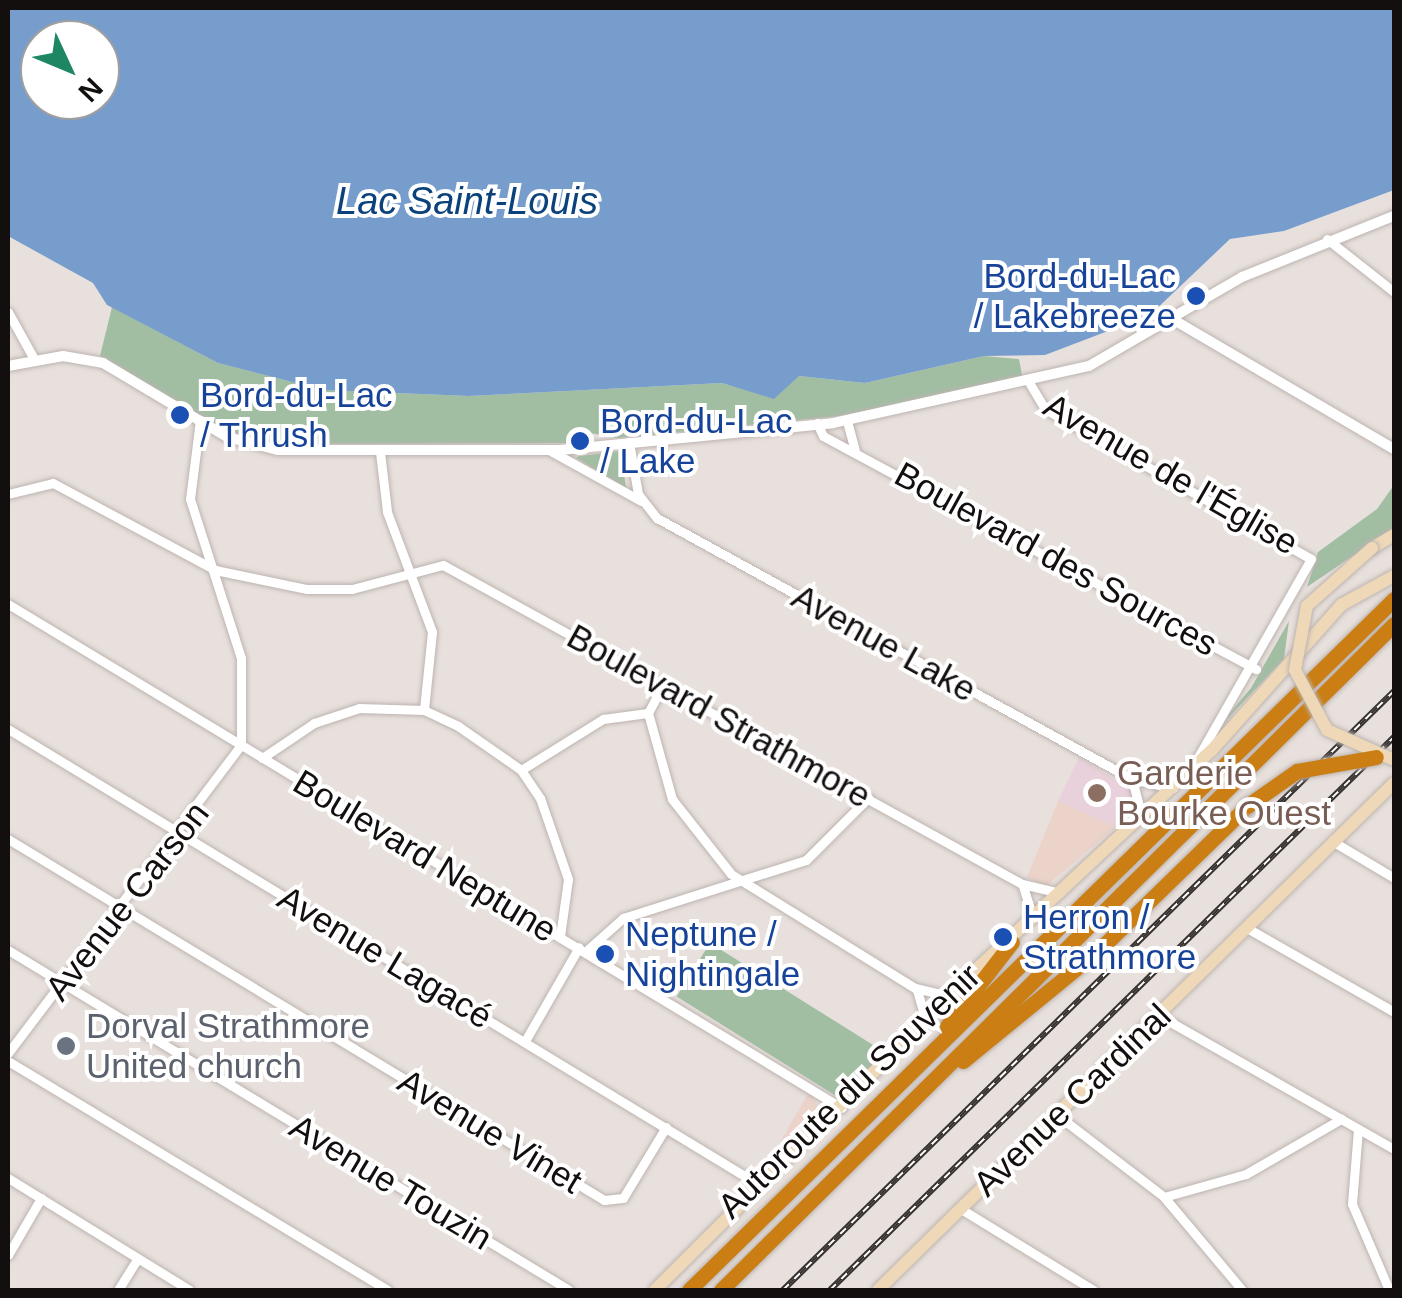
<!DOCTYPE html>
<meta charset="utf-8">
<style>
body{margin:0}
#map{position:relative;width:1402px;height:1298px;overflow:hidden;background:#e8e0dc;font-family:Arial,sans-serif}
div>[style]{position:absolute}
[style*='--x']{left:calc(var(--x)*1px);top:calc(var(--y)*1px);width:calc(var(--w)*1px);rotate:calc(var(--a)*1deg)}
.commercial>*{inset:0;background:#ebd3ca}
.education>*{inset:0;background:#e9d1db}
.green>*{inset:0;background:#a1bea3;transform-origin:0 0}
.water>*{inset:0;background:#779dcd}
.roads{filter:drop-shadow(0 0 2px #bcb4b0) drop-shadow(0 0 2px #bcb4b0)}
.minor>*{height:9px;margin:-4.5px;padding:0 4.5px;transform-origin:4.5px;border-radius:4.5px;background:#fff}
.tertiary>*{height:10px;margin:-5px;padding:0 5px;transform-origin:5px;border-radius:5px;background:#fff}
.secondary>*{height:12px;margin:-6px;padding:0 6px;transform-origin:6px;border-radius:6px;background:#efd8b8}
.motorway>*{height:15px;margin:-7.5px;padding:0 7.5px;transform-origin:7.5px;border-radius:7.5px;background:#ca7e13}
.rail>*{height:6px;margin-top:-3px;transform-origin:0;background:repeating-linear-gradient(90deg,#fff 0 8px,#35312f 0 16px);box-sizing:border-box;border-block:2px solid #35312f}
.bridges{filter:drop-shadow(0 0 2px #bcb4b0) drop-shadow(0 0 2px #bcb4b0)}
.secondary-bridge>*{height:12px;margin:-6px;padding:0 6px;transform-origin:6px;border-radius:6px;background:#efd8b8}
.motorway-bridge>*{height:15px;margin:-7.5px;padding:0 7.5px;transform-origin:7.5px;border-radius:7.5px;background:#ca7e13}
.dots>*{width:28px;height:28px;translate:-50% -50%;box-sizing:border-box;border:5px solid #fff;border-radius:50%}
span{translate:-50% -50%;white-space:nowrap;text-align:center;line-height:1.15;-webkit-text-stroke:8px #fff;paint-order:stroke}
.transit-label{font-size:35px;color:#164399}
.right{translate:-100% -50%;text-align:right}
.left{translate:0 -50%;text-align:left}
.street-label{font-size:35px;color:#120f0e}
.education-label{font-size:35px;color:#785e54}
.worship-label{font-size:35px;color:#5b616d}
.water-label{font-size:38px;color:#0b427c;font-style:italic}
.frame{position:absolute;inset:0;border:10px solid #120f0e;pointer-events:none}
.north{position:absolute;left:20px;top:20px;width:100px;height:100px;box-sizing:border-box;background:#fff;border:2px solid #a09f9f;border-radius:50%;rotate:134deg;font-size:28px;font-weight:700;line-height:40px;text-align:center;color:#120f0e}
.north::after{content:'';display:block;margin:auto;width:35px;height:45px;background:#1d8764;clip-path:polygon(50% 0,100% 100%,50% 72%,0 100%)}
</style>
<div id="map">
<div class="commercial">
<div style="clip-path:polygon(1058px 801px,1116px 827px,1046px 886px,1027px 877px)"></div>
<div style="clip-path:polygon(809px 1092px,822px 1112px,787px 1146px,780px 1142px)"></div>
</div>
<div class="education">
<div style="clip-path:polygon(1079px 757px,1133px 791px,1134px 807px,1116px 827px,1058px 801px)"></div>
</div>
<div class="green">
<div style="clip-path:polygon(112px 307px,218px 363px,323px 390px,469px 396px,722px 383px,769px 397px,799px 376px,865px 383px,984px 356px,1019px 359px,1023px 380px,839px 416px,618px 438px,584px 432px,571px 443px,274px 444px,225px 430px,100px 356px)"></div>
<div style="clip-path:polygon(621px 451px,626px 488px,576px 458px,579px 456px)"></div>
<div style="clip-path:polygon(1394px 485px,1394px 528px,1307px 587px,1318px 552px,1377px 509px)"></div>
<div style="clip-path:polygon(1289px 621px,1284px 659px,1199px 749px,1251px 688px)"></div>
<div style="left:710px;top:943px;width:206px;height:63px;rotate:32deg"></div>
</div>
<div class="water">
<div style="clip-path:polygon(evenodd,8px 8px,1394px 8px,1394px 190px,1284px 231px,1230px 239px,1150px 315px,1045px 355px,984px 356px,865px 383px,799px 376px,774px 399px,722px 383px,469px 396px,323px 390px,218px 363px,107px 305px,93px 283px,8px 236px,8px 8px,40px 40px,100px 40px,100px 100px,40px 100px,40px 40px)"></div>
</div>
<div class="roads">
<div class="minor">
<div style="--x:1327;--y:239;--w:85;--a:38.3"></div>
<div style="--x:8;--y:312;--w:54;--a:61"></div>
<div style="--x:1030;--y:384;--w:29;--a:59"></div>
<div style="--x:1045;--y:409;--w:305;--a:29.4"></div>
<div style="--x:1311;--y:559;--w:242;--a:119.7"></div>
<div style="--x:847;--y:421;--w:30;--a:75"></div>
<div style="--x:817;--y:423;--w:14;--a:65"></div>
<div style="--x:823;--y:436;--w:492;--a:28.3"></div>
<div style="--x:629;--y:442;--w:53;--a:80.2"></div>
<div style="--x:638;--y:494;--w:31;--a:52"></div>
<div style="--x:657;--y:518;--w:542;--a:28.79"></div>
<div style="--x:1132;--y:779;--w:42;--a:12.4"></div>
<div style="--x:549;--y:450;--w:105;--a:29"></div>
<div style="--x:380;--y:452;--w:60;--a:83.3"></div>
<div style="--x:387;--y:512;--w:128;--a:69.4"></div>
<div style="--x:432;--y:632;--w:78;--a:95.9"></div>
<div style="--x:8;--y:494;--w:46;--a:-13.7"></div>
<div style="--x:53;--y:483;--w:184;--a:28.2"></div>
<div style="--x:215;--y:570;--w:94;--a:11.7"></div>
<div style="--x:307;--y:589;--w:45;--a:0"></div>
<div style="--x:352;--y:589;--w:94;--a:-14.8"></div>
<div style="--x:443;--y:565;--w:661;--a:28.85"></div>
<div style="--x:1022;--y:884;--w:39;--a:13"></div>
<div style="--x:8;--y:604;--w:974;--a:31.15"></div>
<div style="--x:648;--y:713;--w:89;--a:74.4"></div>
<div style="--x:672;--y:799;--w:95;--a:51.8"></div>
<div style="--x:731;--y:874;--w:216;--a:31.8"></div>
<div style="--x:915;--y:988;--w:35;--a:13"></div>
<div style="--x:648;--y:713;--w:32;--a:-62"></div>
<div style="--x:8;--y:729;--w:881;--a:31.25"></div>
<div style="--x:262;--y:758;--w:63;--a:-33.9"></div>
<div style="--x:314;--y:723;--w:47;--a:-18.4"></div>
<div style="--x:359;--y:708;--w:65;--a:1.8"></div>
<div style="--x:424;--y:710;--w:38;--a:25"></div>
<div style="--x:458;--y:726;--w:77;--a:34.9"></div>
<div style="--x:521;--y:770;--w:34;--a:56"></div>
<div style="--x:540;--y:798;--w:86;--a:70.9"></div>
<div style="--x:568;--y:879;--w:59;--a:97.9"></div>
<div style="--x:521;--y:770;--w:97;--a:-31.9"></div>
<div style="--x:603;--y:719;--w:45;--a:-7.6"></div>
<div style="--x:1132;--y:779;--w:40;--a:75.6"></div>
<div style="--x:8;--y:839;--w:697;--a:31.2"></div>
<div style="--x:604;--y:1200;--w:19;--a:-6"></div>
<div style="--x:623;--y:1198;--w:83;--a:-58.8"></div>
<div style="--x:1332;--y:841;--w:72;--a:30.8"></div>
<div style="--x:1023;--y:886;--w:34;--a:73"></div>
<div style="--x:1247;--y:928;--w:169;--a:29.7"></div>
<div style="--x:8;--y:950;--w:656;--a:31.22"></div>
<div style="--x:586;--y:951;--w:50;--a:-41.7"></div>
<div style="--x:623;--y:918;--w:192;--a:-17.6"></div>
<div style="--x:806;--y:860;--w:88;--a:-45"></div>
<div style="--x:917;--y:990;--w:33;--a:74"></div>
<div style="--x:1158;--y:1015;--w:271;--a:29.6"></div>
<div style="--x:525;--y:1041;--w:108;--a:-60.1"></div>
<div style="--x:8;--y:1053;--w:386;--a:-52.9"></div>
<div style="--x:241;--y:745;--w:87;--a:-90"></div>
<div style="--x:241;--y:658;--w:167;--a:-107.8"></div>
<div style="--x:190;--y:499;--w:80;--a:-82.8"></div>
<div style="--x:8;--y:1061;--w:443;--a:31.1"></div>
<div style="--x:1056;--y:1114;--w:136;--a:37.5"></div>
<div style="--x:1164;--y:1197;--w:121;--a:50"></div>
<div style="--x:1358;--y:1129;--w:75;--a:94.6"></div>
<div style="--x:1352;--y:1204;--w:94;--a:66.7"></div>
<div style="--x:8;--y:1178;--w:213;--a:31.7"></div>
<div style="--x:1164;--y:1197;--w:85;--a:-15.7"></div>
<div style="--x:1246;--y:1174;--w:110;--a:-30.1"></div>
<div style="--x:961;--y:1209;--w:155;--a:31.5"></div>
<div style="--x:8;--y:1255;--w:66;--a:-59.9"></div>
<div style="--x:118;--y:1290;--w:36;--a:-58"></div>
</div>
<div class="tertiary">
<div style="--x:1174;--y:320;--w:255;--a:30.4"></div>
<div style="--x:8;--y:366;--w:56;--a:-10.3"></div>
<div style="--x:63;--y:356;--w:41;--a:9.9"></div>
<div style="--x:103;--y:363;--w:144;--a:30.8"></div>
<div style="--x:227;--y:437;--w:53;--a:14.3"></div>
<div style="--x:278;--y:450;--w:282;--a:0"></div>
<div style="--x:560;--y:450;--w:274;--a:-5.6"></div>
<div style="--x:833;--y:423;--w:262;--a:-12.6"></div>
<div style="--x:1089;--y:366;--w:177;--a:-30.2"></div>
<div style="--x:1242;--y:277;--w:164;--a:-21.9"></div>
</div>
<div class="secondary">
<div style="--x:1372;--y:548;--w:26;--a:-31"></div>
<div style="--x:655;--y:1290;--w:457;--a:-44.9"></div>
<div style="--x:979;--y:967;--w:318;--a:-43"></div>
<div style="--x:1212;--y:750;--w:194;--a:-48.3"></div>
<div style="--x:1341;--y:605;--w:60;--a:-28.7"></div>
<div style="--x:878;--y:1290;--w:723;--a:-44.5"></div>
</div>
<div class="motorway">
<div style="--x:947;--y:1026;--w:106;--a:-52.3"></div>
<div style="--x:963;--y:1061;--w:178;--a:-39.3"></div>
<div style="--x:1101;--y:948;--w:204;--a:-44.2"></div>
<div style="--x:689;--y:1290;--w:987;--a:-44.43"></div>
<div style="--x:721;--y:1290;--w:947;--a:-44.7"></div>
</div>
</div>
<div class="rail">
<div style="--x:783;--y:1290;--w:856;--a:-44.43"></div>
<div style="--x:830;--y:1290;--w:790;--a:-44.44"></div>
</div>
<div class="bridges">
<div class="secondary-bridge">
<div style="--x:1372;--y:548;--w:87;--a:138.3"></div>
<div style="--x:1307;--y:606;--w:65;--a:100.6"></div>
<div style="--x:1295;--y:670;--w:68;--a:61.9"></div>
<div style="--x:1327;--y:730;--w:73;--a:24.1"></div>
</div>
<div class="motorway-bridge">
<div style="--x:1247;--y:806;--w:61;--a:-35"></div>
<div style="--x:1297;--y:771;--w:80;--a:-10"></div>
</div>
</div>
<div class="dots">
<div style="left:1196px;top:296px;background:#1a4fb4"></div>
<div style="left:180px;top:415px;background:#1a4fb4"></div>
<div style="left:580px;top:441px;background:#1a4fb4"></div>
<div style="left:1097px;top:793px;background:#8d6e63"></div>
<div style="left:1003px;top:937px;background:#1a4fb4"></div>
<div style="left:605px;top:954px;background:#1a4fb4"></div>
<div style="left:66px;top:1046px;background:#6b7280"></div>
</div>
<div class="transit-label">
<span class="right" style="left:1176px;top:296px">Bord-du-Lac<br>/ Lakebreeze</span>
<span class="left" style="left:200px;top:415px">Bord-du-Lac<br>/ Thrush</span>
<span class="left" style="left:600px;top:441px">Bord-du-Lac<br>/ Lake</span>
<span class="left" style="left:1023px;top:937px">Herron /<br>Strathmore</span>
<span class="left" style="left:625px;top:954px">Neptune /<br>Nightingale</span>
</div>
<div class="street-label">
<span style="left:1171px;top:474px;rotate:30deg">Avenue de l'Église</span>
<span style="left:1056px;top:559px;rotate:29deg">Boulevard des Sources</span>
<span style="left:884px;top:643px;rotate:29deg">Avenue Lake</span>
<span style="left:719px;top:716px;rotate:29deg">Boulevard Strathmore</span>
<span style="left:425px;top:856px;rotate:31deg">Boulevard Neptune</span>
<span style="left:127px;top:901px;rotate:-52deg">Avenue Carson</span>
<span style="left:385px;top:957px;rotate:31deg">Avenue Lagacé</span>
<span style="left:849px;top:1091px;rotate:-44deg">Autoroute du Souvenir</span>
<span style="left:1072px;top:1100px;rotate:-44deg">Avenue Cardinal</span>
<span style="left:490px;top:1131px;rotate:31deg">Avenue Vinet</span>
<span style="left:391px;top:1182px;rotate:31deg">Avenue Touzin</span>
</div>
<div class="education-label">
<span class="left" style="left:1117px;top:793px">Garderie<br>Bourke Ouest</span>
</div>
<div class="worship-label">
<span class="left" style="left:86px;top:1046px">Dorval Strathmore<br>United church</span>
</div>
<div class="water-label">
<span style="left:467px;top:202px">Lac Saint-Louis</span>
</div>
<div class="frame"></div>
<div class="north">N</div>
</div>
